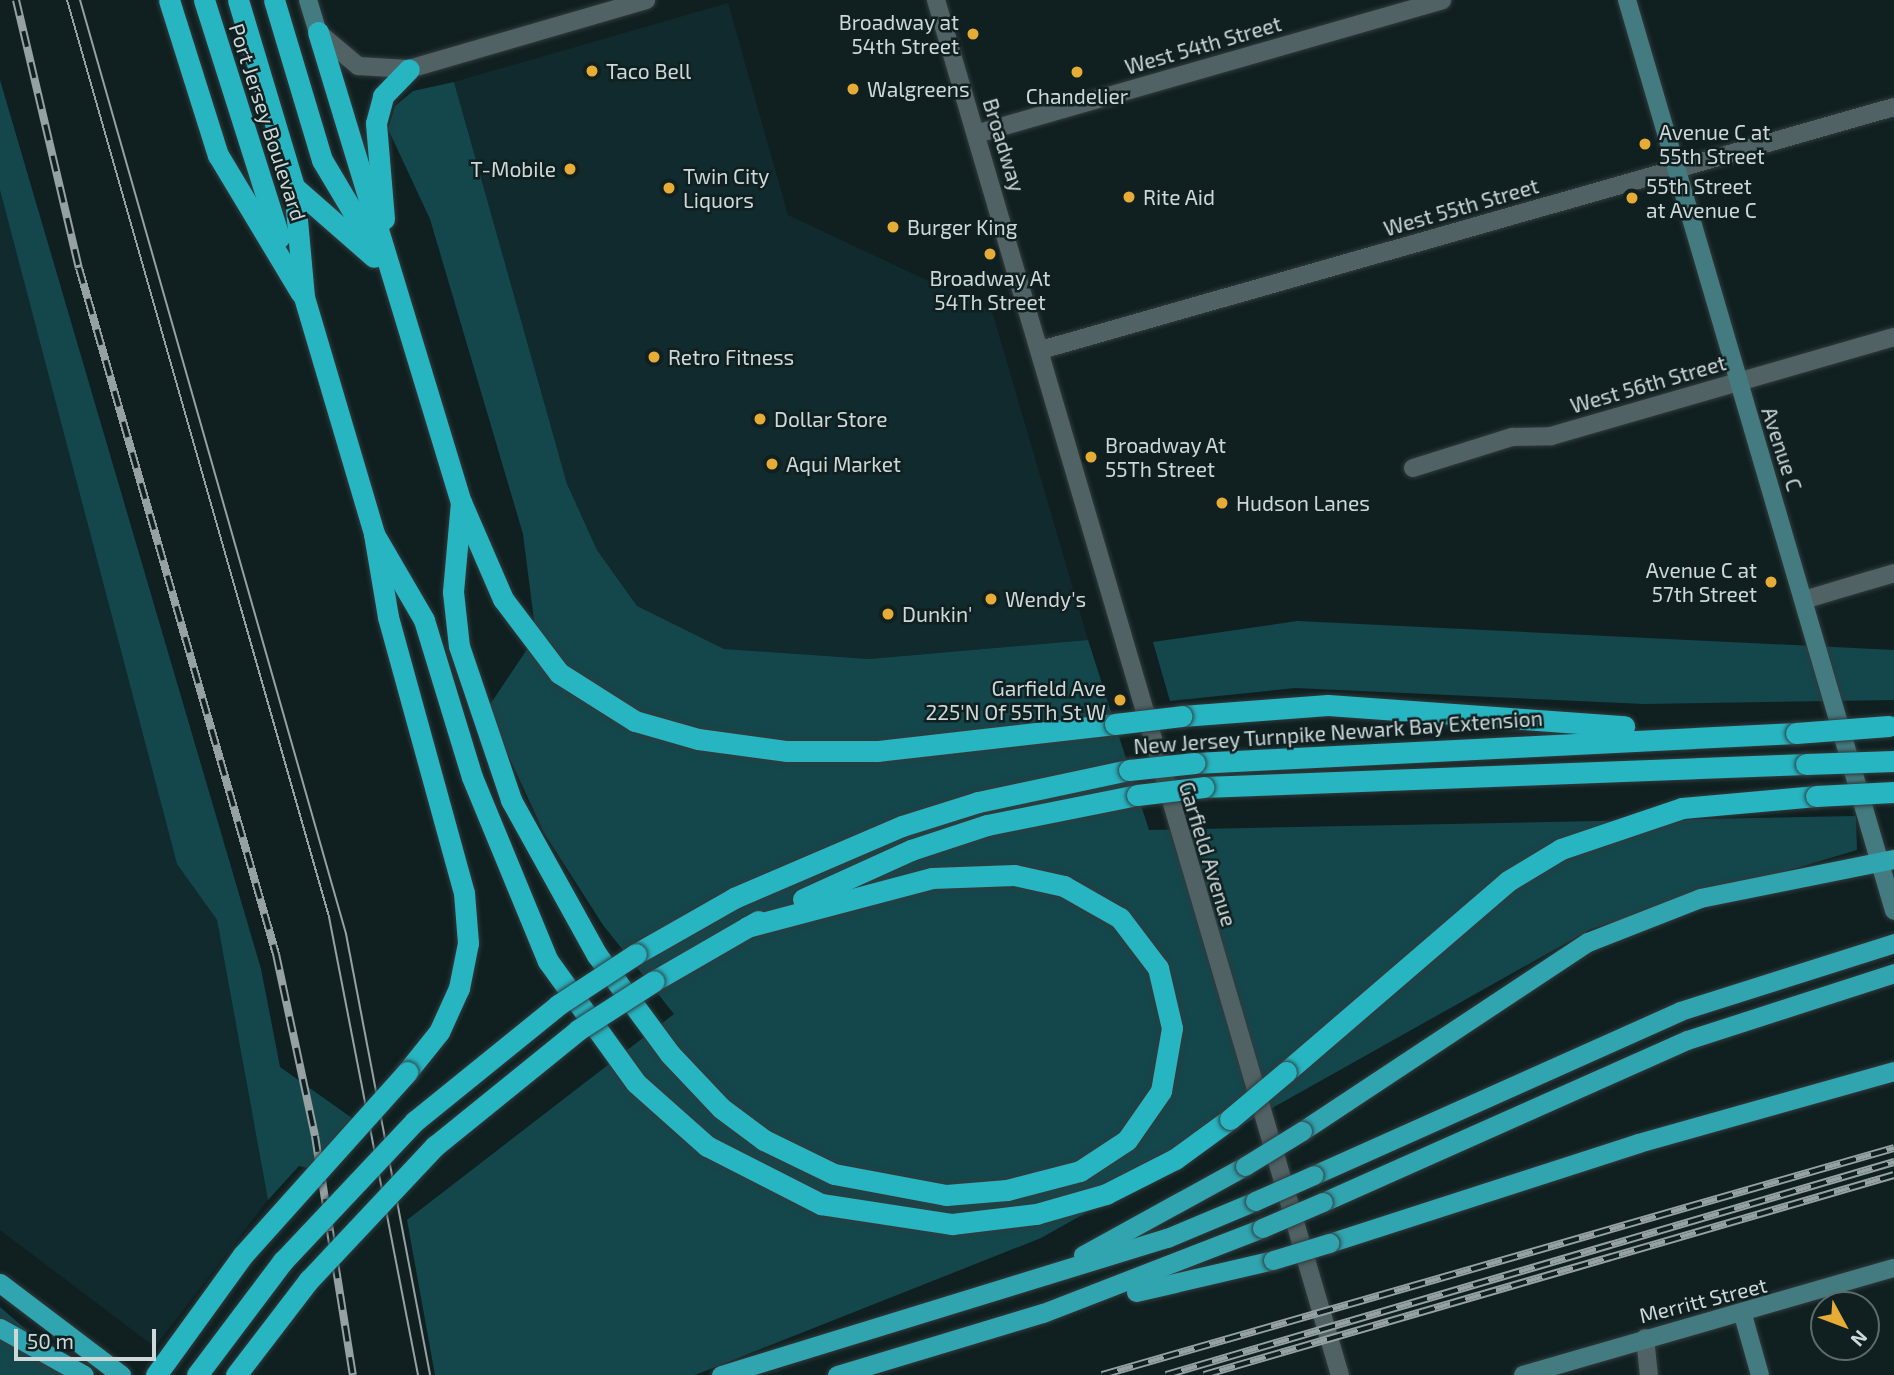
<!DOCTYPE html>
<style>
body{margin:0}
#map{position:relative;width:1894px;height:1375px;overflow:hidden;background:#102021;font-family:"Exo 2",sans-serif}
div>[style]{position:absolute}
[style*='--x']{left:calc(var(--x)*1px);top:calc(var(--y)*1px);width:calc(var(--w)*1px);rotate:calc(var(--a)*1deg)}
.built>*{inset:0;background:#112a2d}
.green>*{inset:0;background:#14474c}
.roads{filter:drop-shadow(0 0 2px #313b3c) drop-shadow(0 0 2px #313b3c)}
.minor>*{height:18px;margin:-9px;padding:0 9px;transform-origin:9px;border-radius:9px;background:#516264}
.tertiary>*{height:18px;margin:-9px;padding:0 9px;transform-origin:9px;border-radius:9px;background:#516264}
.secondary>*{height:18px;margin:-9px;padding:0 9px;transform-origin:9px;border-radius:9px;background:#447b80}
.trunk>*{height:19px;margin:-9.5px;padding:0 9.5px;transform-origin:9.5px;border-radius:9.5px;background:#30a4af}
.motorway>*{height:21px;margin:-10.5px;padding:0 10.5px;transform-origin:10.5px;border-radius:10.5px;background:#27b5c2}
.tram>*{height:2px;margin:-1px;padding:0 1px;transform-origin:1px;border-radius:1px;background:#95a1a2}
.rail>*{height:8px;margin-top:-4px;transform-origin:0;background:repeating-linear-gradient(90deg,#102021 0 16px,#95a1a2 0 32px);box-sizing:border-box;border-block:2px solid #95a1a2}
.bridges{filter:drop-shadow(0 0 2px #313b3c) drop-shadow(0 0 2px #313b3c)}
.trunk-bridge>*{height:19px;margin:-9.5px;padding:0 9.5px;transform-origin:9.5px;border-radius:9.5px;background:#30a4af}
.motorway-bridge>*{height:21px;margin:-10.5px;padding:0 10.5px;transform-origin:10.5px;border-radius:10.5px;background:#27b5c2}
.dots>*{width:19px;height:19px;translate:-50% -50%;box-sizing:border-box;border:4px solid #102021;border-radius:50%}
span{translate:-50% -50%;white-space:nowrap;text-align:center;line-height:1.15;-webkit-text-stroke:5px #102021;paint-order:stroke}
.poi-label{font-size:21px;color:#ced8d9}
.right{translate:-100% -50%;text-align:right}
.left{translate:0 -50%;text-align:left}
.street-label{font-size:21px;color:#ced8d9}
.north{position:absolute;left:1810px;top:1291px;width:70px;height:70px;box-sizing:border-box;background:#102021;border:2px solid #5c6a6b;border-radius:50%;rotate:131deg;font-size:19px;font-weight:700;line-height:28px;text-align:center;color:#ced8d9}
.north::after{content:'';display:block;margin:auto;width:24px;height:32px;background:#e7ac36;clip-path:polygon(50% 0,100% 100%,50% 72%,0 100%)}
.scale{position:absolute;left:14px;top:1329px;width:142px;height:32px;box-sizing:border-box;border:4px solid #ced8d9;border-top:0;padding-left:9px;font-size:21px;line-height:24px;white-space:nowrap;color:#ced8d9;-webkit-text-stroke:5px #102021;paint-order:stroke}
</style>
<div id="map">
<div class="built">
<div style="clip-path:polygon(728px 3px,788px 215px,992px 311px,1088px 640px,869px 659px,724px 649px,637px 606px,597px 550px,567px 484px,454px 82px)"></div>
<div style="clip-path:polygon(0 190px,177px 864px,217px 920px,268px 1200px,155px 1347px,0 1230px)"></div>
</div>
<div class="green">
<div style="clip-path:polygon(0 80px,261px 969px,280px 1067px,359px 1123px,311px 1169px,299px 1166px,268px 1200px,217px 920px,177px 864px,0 190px)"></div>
<div style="clip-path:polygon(454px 82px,567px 484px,597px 550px,637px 606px,724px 649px,869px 659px,1088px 640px,1149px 830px,1856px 816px,1857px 850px,1591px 929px,1041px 1238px,695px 1375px,435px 1375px,407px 1220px,674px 1014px,603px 925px,544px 833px,487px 709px,536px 636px,523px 534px,430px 219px,388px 129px,395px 106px,413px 91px)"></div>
<div style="clip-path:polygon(1297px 621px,1894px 650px,1894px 700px,1644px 704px,1295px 688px,1170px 701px,1153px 642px)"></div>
<div style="clip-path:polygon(0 1307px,78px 1375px,0 1375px)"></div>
</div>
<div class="roads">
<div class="minor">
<div style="--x:976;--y:134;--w:485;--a:-16"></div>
<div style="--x:1041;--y:350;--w:887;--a:-15.9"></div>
<div style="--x:1413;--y:468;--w:104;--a:-17.4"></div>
<div style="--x:1512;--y:437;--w:39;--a:-1"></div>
<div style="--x:1551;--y:436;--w:357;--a:-16.1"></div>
<div style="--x:1807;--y:599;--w:91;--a:-16.6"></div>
</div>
<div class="tertiary">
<div style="--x:936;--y:0;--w:1433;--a:73.63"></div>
<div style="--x:320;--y:34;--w:50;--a:40.1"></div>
<div style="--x:358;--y:66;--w:51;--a:3.4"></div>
<div style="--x:409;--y:69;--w:247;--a:-16.2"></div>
<div style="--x:1645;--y:1338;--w:37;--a:84"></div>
</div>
<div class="secondary">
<div style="--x:308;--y:0;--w:34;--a:73"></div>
<div style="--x:1627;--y:0;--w:949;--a:73.66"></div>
<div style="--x:1743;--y:1315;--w:62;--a:74.2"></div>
<div style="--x:1523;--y:1375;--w:386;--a:-16.1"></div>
</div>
<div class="trunk">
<div style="--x:1302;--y:1131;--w:343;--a:-33.5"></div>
<div style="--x:1588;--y:942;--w:120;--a:-21.4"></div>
<div style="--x:1700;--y:898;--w:198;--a:-11.4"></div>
<div style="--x:1314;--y:1175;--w:401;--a:-24.1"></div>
<div style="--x:1680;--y:1011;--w:225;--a:-17.6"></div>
<div style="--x:1323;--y:1202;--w:398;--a:-24"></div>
<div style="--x:1687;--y:1040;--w:218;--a:-17.9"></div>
<div style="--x:1329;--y:1243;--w:325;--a:-17.9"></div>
<div style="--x:1638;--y:1143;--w:266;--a:-15.7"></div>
<div style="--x:1083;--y:1255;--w:185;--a:-28.8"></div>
<div style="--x:0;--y:1283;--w:152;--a:37.2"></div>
<div style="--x:1136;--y:1292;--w:141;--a:-13.1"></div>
<div style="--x:0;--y:1328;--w:96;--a:29.2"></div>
<div style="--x:721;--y:1375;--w:467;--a:-17.1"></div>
<div style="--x:1167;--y:1238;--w:95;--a:-22.8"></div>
<div style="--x:837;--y:1375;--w:215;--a:-16.8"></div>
<div style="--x:1043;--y:1313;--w:235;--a:-21.2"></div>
</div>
<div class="motorway">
<div style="--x:169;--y:0;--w:163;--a:72.5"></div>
<div style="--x:218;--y:155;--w:161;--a:59"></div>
<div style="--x:204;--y:0;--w:249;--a:72.4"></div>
<div style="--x:238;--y:0;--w:195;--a:73.3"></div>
<div style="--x:294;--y:187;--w:110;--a:84.8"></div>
<div style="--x:304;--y:297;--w:247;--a:73.5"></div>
<div style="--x:374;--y:534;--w:84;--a:80.4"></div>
<div style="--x:388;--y:617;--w:286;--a:74.6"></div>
<div style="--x:464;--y:893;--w:50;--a:85.4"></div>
<div style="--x:468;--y:943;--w:46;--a:101.3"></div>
<div style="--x:459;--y:988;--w:48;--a:114.4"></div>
<div style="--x:439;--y:1032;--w:51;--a:128.7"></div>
<div style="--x:274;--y:0;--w:167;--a:73.3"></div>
<div style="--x:322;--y:160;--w:104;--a:59.2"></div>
<div style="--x:318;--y:32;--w:491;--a:73.1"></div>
<div style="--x:461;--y:502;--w:106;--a:66.6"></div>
<div style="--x:503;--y:599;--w:93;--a:52.9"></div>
<div style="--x:559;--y:673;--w:90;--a:32.3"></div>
<div style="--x:635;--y:721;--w:66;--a:15.9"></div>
<div style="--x:698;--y:739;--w:90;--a:7.7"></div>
<div style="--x:787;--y:751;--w:91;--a:0"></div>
<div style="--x:878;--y:751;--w:239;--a:-6.5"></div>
<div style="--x:294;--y:187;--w:106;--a:41.2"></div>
<div style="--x:384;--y:219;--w:96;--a:-94.8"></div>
<div style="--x:376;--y:123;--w:28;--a:-75"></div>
<div style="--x:383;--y:96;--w:37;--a:-46"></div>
<div style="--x:461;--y:502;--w:90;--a:95.1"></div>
<div style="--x:453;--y:592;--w:54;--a:83.7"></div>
<div style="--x:459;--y:646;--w:163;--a:71.3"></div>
<div style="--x:511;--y:800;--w:177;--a:61"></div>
<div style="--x:597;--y:955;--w:123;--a:53.6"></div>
<div style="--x:670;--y:1054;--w:74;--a:46.6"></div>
<div style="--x:721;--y:1108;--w:54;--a:36.7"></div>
<div style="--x:764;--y:1140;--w:78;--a:25.9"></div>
<div style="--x:834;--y:1174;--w:114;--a:10.6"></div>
<div style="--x:946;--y:1195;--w:61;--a:-4.7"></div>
<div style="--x:1007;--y:1190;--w:75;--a:-14.6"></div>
<div style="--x:1080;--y:1171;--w:56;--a:-33.4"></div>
<div style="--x:1127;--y:1140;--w:60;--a:-55.2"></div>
<div style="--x:1161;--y:1091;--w:64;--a:-80.1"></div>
<div style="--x:1172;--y:1028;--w:62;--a:-103.1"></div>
<div style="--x:1158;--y:968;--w:63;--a:-127.2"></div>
<div style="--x:1120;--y:918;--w:64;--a:-150.3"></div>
<div style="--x:1064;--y:886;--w:51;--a:-167.6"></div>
<div style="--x:1014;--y:875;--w:82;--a:177.9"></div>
<div style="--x:932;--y:878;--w:191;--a:165.2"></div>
<div style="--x:374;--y:534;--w:99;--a:59.8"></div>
<div style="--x:424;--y:620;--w:164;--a:73"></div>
<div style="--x:472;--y:777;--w:199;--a:67.6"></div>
<div style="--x:548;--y:961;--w:150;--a:54.2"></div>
<div style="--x:636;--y:1083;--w:95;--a:41.6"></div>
<div style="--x:707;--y:1146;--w:128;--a:27"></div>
<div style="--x:821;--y:1204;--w:133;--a:8.7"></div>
<div style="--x:952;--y:1224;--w:85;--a:-6.8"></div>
<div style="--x:1036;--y:1214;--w:73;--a:-15.9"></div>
<div style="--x:1106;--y:1194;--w:77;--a:-26.9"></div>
<div style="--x:1175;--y:1159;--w:68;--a:-36"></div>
<div style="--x:1182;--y:716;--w:146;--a:-4.3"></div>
<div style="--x:1328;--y:705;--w:297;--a:4.1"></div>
<div style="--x:1195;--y:763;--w:602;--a:-2.86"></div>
<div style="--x:1204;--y:787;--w:602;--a:-2.19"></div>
<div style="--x:803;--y:899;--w:119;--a:-24.4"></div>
<div style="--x:911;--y:850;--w:80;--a:-18.2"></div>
<div style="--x:987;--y:825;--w:153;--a:-11.3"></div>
<div style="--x:636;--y:954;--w:113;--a:-29.7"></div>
<div style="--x:734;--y:898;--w:183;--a:-23.2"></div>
<div style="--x:902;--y:826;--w:80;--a:-17.5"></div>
<div style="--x:978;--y:802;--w:154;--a:-12"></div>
<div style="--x:654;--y:981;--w:120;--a:-30"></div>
<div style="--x:1286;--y:1072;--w:293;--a:-40.7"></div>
<div style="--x:1508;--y:881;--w:62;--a:-31.1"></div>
<div style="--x:1561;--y:849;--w:128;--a:-18.7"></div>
<div style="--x:1682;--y:808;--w:135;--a:-5.1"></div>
</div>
</div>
<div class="tram">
<div style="--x:67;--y:0;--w:954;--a:74.05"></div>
<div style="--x:329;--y:917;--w:467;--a:79"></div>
<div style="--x:80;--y:0;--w:971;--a:74.1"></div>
<div style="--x:346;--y:934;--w:449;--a:79.2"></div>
</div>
<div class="rail">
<div style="--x:16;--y:0;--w:275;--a:76.8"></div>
<div style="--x:79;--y:268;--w:714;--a:73.98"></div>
<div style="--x:276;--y:954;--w:186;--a:77.9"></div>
<div style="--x:315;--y:1136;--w:242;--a:81"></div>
<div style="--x:1102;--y:1375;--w:824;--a:-15.99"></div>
<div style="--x:1166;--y:1375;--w:759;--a:-16.31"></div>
<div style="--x:1204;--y:1375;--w:718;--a:-16.16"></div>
</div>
<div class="bridges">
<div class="trunk-bridge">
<div style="--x:1245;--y:1166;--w:67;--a:-31.6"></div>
<div style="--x:1255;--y:1201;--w:64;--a:-23.8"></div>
<div style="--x:1262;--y:1228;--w:66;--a:-23.1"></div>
<div style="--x:1273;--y:1260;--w:59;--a:-16.9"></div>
</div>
<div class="motorway-bridge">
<div style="--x:1115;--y:724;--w:67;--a:-6.8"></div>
<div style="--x:1796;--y:733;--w:93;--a:-4.3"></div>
<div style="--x:1806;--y:764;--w:88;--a:-2"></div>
<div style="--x:1129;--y:770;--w:66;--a:-6.1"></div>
<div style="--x:1137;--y:795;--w:67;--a:-6.8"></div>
<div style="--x:1816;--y:796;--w:78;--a:-2.9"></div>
<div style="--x:1230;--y:1119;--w:73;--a:-40"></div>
<div style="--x:156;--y:1375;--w:148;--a:-54.1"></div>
<div style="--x:243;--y:1255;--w:246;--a:-48.1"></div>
<div style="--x:197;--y:1375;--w:143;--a:-53"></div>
<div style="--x:283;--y:1261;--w:192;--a:-46.7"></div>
<div style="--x:415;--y:1121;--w:184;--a:-39"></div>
<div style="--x:558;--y:1005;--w:93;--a:-33.2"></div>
<div style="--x:236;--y:1375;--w:120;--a:-52.5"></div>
<div style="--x:309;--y:1280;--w:184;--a:-46.8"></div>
<div style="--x:435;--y:1146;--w:184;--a:-39"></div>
<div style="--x:578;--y:1030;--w:90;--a:-32.8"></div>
</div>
</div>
<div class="dots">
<div style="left:973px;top:34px;background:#e7ac36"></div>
<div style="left:592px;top:71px;background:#e7ac36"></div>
<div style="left:1077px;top:72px;background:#e7ac36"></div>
<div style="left:853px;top:89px;background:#e7ac36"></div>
<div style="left:1645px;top:144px;background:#e7ac36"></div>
<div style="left:570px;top:169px;background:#e7ac36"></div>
<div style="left:669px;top:188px;background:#e7ac36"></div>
<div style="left:1129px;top:197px;background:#e7ac36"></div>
<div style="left:1632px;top:198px;background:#e7ac36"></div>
<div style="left:893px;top:227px;background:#e7ac36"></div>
<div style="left:990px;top:254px;background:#e7ac36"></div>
<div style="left:654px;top:357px;background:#e7ac36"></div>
<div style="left:760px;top:419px;background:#e7ac36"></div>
<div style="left:1091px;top:457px;background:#e7ac36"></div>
<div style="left:772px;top:464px;background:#e7ac36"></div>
<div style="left:1222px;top:503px;background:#e7ac36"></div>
<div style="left:1771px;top:582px;background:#e7ac36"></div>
<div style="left:991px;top:599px;background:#e7ac36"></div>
<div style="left:888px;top:614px;background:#e7ac36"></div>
<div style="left:1120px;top:700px;background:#e7ac36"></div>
</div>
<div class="poi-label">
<span class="right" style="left:959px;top:34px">Broadway at<br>54th Street</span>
<span class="left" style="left:606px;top:71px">Taco Bell</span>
<span class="left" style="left:867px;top:89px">Walgreens</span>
<span style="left:1077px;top:96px">Chandelier</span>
<span class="left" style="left:1659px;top:144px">Avenue C at<br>55th Street</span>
<span class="right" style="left:556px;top:169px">T-Mobile</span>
<span class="left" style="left:683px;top:188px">Twin City<br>Liquors</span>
<span class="left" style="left:1646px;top:198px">55th Street<br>at Avenue C</span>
<span class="left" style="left:1143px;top:197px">Rite Aid</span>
<span class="left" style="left:907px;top:227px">Burger King</span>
<span style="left:990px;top:290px">Broadway At<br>54Th Street</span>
<span class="left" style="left:668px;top:357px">Retro Fitness</span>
<span class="left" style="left:774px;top:419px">Dollar Store</span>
<span class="left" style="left:1105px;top:457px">Broadway At<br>55Th Street</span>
<span class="left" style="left:786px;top:464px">Aqui Market</span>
<span class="left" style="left:1236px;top:503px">Hudson Lanes</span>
<span class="right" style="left:1757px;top:582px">Avenue C at<br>57th Street</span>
<span class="left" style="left:1005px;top:599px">Wendy's</span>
<span class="left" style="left:902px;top:614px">Dunkin'</span>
<span class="right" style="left:1106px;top:700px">Garfield Ave<br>225'N Of 55Th St W</span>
</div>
<div class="street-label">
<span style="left:1203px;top:45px;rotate:-16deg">West 54th Street</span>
<span style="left:268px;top:122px;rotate:72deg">Port Jersey Boulevard</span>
<span style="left:1004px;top:145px;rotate:73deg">Broadway</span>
<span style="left:1461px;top:207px;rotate:-16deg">West 55th Street</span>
<span style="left:1648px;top:384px;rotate:-16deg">West 56th Street</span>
<span style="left:1782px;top:449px;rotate:72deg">Avenue C</span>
<span style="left:1338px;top:732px;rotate:-4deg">New Jersey Turnpike Newark Bay Extension</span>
<span style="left:1208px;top:854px;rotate:73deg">Garfield Avenue</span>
<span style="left:1703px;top:1300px;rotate:-14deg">Merritt Street</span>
</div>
<div class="north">N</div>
<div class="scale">50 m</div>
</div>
